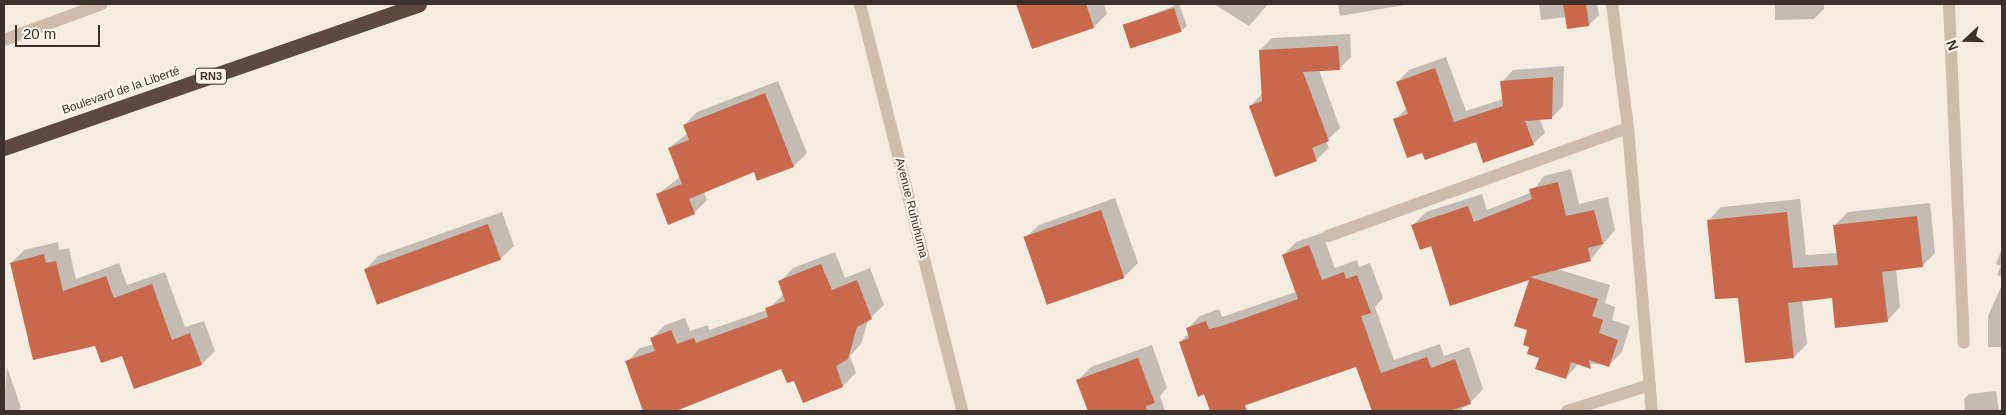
<!DOCTYPE html>
<meta charset="utf-8">
<style>
body{margin:0}
#map{position:relative;width:2006px;height:415px;overflow:hidden;background:#f4ebe1;font-family:Arial,sans-serif}
div>[style]{position:absolute}
[style*='--x']{left:calc(var(--x)*1px);top:calc(var(--y)*1px);width:calc(var(--w)*1px);rotate:calc(var(--a)*1deg)}
.shadow>*{inset:0;background:#0003}
.building>*{inset:0;background:#c8694b;transform-origin:0 0}
.minor>*{height:12px;margin:-6px;padding:0 6px;transform-origin:6px;border-radius:6px;background:#cdbbac}
.highway>*{height:15px;margin:-7.5px;padding:0 7.5px;transform-origin:7.5px;border-radius:7.5px;background:#5c4a42}
span{translate:-50% -50%;white-space:nowrap;text-align:center;line-height:1.15;-webkit-text-stroke:4px #fbf5ee;paint-order:stroke}
.shield-label span{padding:1px 4px;background:#fbf5ee;border:1px solid;border-radius:4px;-webkit-text-stroke-width:0}
.shield-label{font-size:11px;color:#3b302b;font-weight:700}
.street-label{font-size:12px;color:#3b302b}
.frame{position:absolute;inset:0;border:5px solid #3b302b;pointer-events:none}
.north{position:absolute;left:1941px;top:15px;width:50px;height:50px;-webkit-text-stroke:4px #fbf5ee;paint-order:stroke;rotate:249deg;font-size:14px;font-weight:700;line-height:20px;text-align:center;color:#3b302b}
.north::after{content:'';display:block;margin:auto;width:18px;height:22px;background:#3b302b;clip-path:polygon(50% 0,100% 100%,50% 72%,0 100%)}
.scale{position:absolute;left:15px;top:25px;width:85px;height:22px;box-sizing:border-box;border:2px solid #3b302b;border-top:0;padding-left:6px;font-size:15px;line-height:18px;white-space:nowrap;color:#3b302b;-webkit-text-stroke:4px #fbf5ee;paint-order:stroke}
</style>
<div id="map">
<div class="shadow">
<div style="clip-path:polygon(1017px 4px,1104px 4px,1107px 14px,1094px 27px,1032px 48px)"></div>
<div style="clip-path:polygon(1179px 4px,1187px 26px,1181px 31px,1124px 25px)"></div>
<div style="clip-path:polygon(1214px 4px,1268px 4px,1249px 26px)"></div>
<div style="clip-path:polygon(1338px 4px,1410px 4px,1340px 16px)"></div>
<div style="clip-path:polygon(1539px 4px,1597px 4px,1599px 15px,1589px 25px,1568px 28px,1567px 17px,1541px 20px)"></div>
<div style="clip-path:polygon(1775px 4px,1824px 4px,1824px 9px,1814px 19px,1775px 20px)"></div>
<div style="clip-path:polygon(1350px 34px,1351px 57px,1339px 69px,1319px 70px,1340px 128px,1326px 141px,1329px 148px,1316px 160px,1250px 106px,1263px 93px,1260px 50px,1272px 38px)"></div>
<div style="clip-path:polygon(1446px 57px,1466px 111px,1503px 99px,1502px 82px,1513px 70px,1564px 66px,1563px 106px,1552px 118px,1540px 119px,1545px 133px,1533px 144px,1477px 141px,1423px 151px,1395px 120px,1407px 108px,1397px 82px,1409px 70px)"></div>
<div style="clip-path:polygon(778px 81px,807px 153px,794px 166px,755px 171px,704px 191px,707px 200px,694px 213px,658px 194px,680px 177px,669px 148px,688px 133px,684px 125px,697px 112px)"></div>
<div style="clip-path:polygon(1571px 169px,1579px 204px,1608px 197px,1615px 230px,1590px 260px,1557px 269px,1610px 285px,1605px 303px,1615px 307px,1612px 320px,1630px 326px,1622px 352px,1609px 365px,1579px 363px,1566px 378px,1531px 346px,1531px 278px,1431px 245px,1413px 225px,1426px 212px,1482px 194px,1487px 210px,1532px 192px,1544px 176px)"></div>
<div style="clip-path:polygon(1115px 198px,1138px 263px,1124px 277px,1025px 238px,1039px 225px)"></div>
<div style="clip-path:polygon(1800px 199px,1806px 255px,1837px 253px,1834px 226px,1848px 212px,1930px 203px,1935px 253px,1922px 266px,1896px 269px,1900px 307px,1887px 321px,1833px 297px,1802px 300px,1807px 344px,1794px 357px,1739px 296px,1708px 221px,1721px 207px)"></div>
<div style="clip-path:polygon(502px 212px,514px 246px,500px 259px,365px 270px,378px 256px)"></div>
<div style="clip-path:polygon(1322px 233px,1335px 268px,1357px 260px,1359px 267px,1370px 263px,1383px 298px,1375px 307px,1394px 360px,1440px 344px,1444px 356px,1469px 347px,1483px 389px,1470px 403px,1459px 411px,1373px 411px,1357px 366px,1231px 411px,1212px 411px,1180px 342px,1189px 333px,1187px 329px,1200px 316px,1219px 309px,1222px 317px,1296px 292px,1283px 255px,1296px 242px)"></div>
<div style="clip-path:polygon(58px 242px,59px 250px,69px 248px,76px 279px,119px 263px,127px 285px,165px 272px,185px 327px,204px 321px,215px 351px,202px 364px,135px 388px,123px 355px,96px 344px,11px 263px,24px 250px)"></div>
<div style="clip-path:polygon(2002px 249px,2002px 277px,1997px 275px,2001px 266px,1996px 264px)"></div>
<div style="clip-path:polygon(835px 252px,845px 278px,870px 268px,884px 305px,868px 320px,861px 344px,850px 356px,856px 373px,843px 386px,795px 379px,782px 367px,670px 411px,645px 411px,627px 362px,640px 348px,654px 344px,652px 338px,665px 325px,685px 318px,690px 331px,708px 325px,709px 330px,767px 310px,784px 294px,780px 282px,793px 268px)"></div>
<div style="clip-path:polygon(2002px 285px,2002px 347px,1988px 347px,1988px 316px)"></div>
<div style="clip-path:polygon(1152px 345px,1167px 388px,1160px 396px,1165px 411px,1089px 411px,1078px 380px,1091px 367px)"></div>
<div style="clip-path:polygon(7px 367px,21px 408px,17px 411px,4px 411px)"></div>
<div style="clip-path:polygon(1996px 391px,1999px 411px,1965px 411px,1964px 399px,1969px 394px)"></div>
</div>
<div class="building">
<div style="clip-path:polygon(1016px 4px,1086px 4px,1094px 28px,1032px 49px)"></div>
<div style="clip-path:polygon(1563px 4px,1586px 4px,1589px 26px,1567px 29px)"></div>
<div style="left:1174px;top:8px;width:25px;height:54px;rotate:72deg"></div>
<div style="clip-path:polygon(1338px 46px,1340px 70px,1303px 72px,1329px 141px,1312px 148px,1317px 161px,1275px 177px,1249px 106px,1262px 101px,1259px 50px)"></div>
<div style="clip-path:polygon(1435px 68px,1454px 122px,1503px 106px,1500px 81px,1553px 77px,1552px 119px,1525px 121px,1534px 145px,1483px 163px,1476px 142px,1425px 160px,1422px 153px,1407px 158px,1393px 119px,1408px 114px,1396px 82px)"></div>
<div style="clip-path:polygon(765px 93px,794px 167px,757px 181px,754px 172px,689px 199px,695px 214px,668px 225px,656px 194px,682px 184px,668px 148px,689px 140px,683px 125px)"></div>
<div style="clip-path:polygon(1558px 182px,1566px 216px,1594px 210px,1603px 244px,1588px 248px,1591px 261px,1530px 277px,1598px 299px,1592px 316px,1603px 320px,1599px 333px,1618px 340px,1609px 367px,1589px 360px,1591px 369px,1571px 362px,1566px 379px,1535px 369px,1539px 358px,1527px 354px,1529px 347px,1523px 345px,1527px 330px,1514px 326px,1529px 280px,1450px 306px,1431px 246px,1420px 250px,1411px 225px,1468px 206px,1474px 222px,1532px 199px,1529px 189px)"></div>
<div style="left:1101px;top:210px;width:72px;height:82px;rotate:71deg"></div>
<div style="clip-path:polygon(1787px 212px,1793px 268px,1838px 265px,1833px 225px,1917px 216px,1923px 267px,1882px 272px,1888px 322px,1835px 328px,1832px 298px,1788px 303px,1794px 358px,1745px 363px,1738px 298px,1715px 299px,1707px 220px)"></div>
<div style="left:488px;top:224px;width:38px;height:132px;rotate:70deg"></div>
<div style="clip-path:polygon(1309px 245px,1322px 280px,1344px 272px,1346px 279px,1357px 275px,1371px 313px,1361px 316px,1381px 373px,1427px 357px,1431px 368px,1455px 359px,1471px 404px,1449px 411px,1372px 411px,1356px 367px,1245px 405px,1247px 411px,1210px 411px,1204px 394px,1198px 397px,1179px 342px,1189px 338px,1186px 328px,1206px 321px,1209px 329px,1222px 326px,1298px 299px,1282px 255px)"></div>
<div style="clip-path:polygon(44px 254px,46px 263px,56px 261px,63px 291px,106px 276px,114px 298px,152px 284px,172px 340px,190px 333px,202px 365px,134px 389px,122px 356px,101px 363px,95px 346px,33px 360px,10px 263px)"></div>
<div style="clip-path:polygon(821px 264px,832px 290px,857px 280px,872px 319px,857px 327px,848px 359px,836px 366px,843px 387px,803px 403px,794px 381px,787px 383px,781px 369px,676px 411px,643px 411px,625px 361px,655px 351px,650px 338px,671px 330px,677px 344px,694px 338px,696px 343px,768px 317px,765px 308px,785px 301px,778px 281px)"></div>
<div style="clip-path:polygon(1138px 358px,1155px 403px,1146px 406px,1147px 411px,1088px 411px,1076px 380px)"></div>
</div>
<div class="minor">
<div style="--x:860;--y:4;--w:420;--a:75.9"></div>
<div style="--x:1612;--y:4;--w:125;--a:82.6"></div>
<div style="--x:1628;--y:128;--w:284;--a:85.2"></div>
<div style="--x:1949;--y:4;--w:339;--a:87.5"></div>
<div style="--x:4;--y:40;--w:104;--a:-20.2"></div>
<div style="--x:1328;--y:236;--w:319;--a:-19.8"></div>
<div style="--x:1567;--y:411;--w:87;--a:-17.4"></div>
</div>
<div class="highway">
<div style="--x:4;--y:148;--w:439;--a:-19.1"></div>
</div>
<div class="shield-label">
<span style="left:211px;top:76px">RN3</span>
</div>
<div class="street-label">
<span style="left:121px;top:91px;rotate:-19deg">Boulevard de la Liberté</span>
<span style="left:911px;top:208px;rotate:76deg">Avenue Ruhuhuma</span>
</div>
<div class="frame"></div>
<div class="north">N</div>
<div class="scale">20 m</div>
</div>
